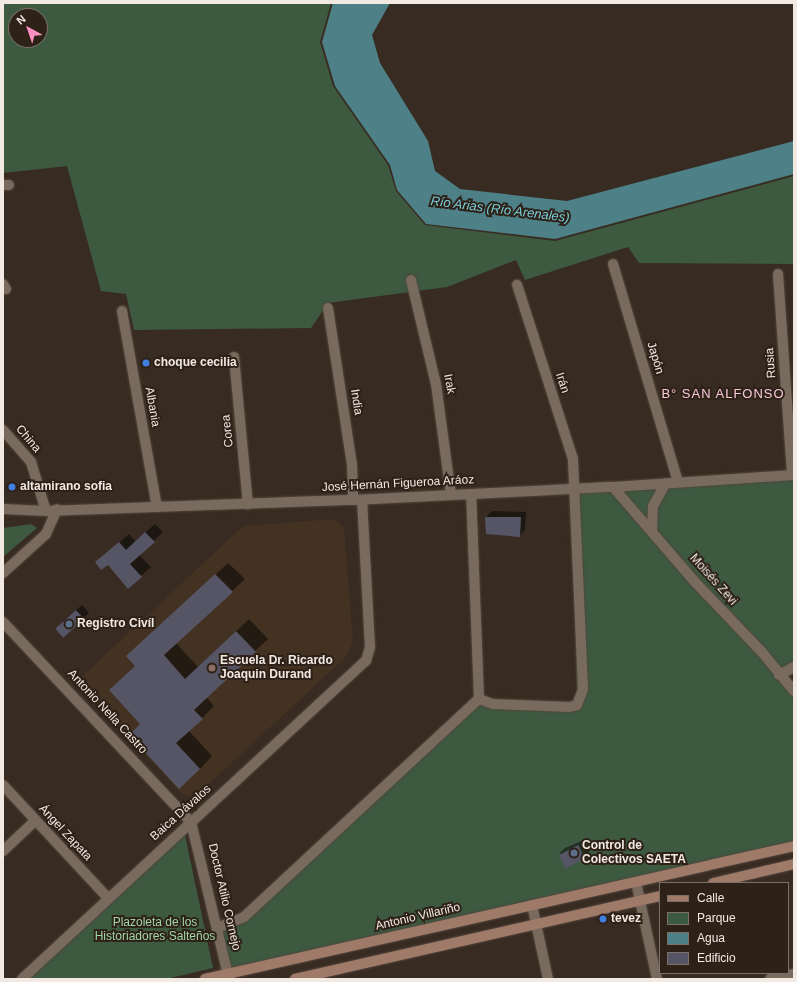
<!DOCTYPE html>
<meta charset="utf-8">
<style>
body{margin:0}
#map{position:relative;width:797px;height:982px;overflow:hidden;background:#382b21;font-family:Helvetica,sans-serif}
div>[style]{position:absolute}
[style*='--x']{left:calc(var(--x)*1px);top:calc(var(--y)*1px);width:calc(var(--w)*1px);rotate:calc(var(--a)*1deg)}
.built>*{inset:0;background:#433122}
.green>*{inset:0;background:#3d5940}
.water>*{inset:0;background:#4d8087}
.shadow>*{inset:0;background:#0007}
.building>*{inset:0;background:#565565;transform-origin:0 0}
.roads{filter:drop-shadow(0 0 1px #52463e) drop-shadow(0 0 1px #52463e)}
.street>*{height:10px;margin:-5px;padding:0 5px;transform-origin:5px;border-radius:5px;background:#796a5e}
.secondary>*{height:10px;margin:-5px;padding:0 5px;transform-origin:5px;border-radius:5px;background:#9f7a68}
.dots>*{width:11px;height:11px;translate:-50% -50%;box-sizing:border-box;border:2px solid #2e2118;border-radius:50%}
span{translate:-50% -50%;white-space:nowrap;text-align:center;line-height:1.15;-webkit-text-stroke:4px #2e2118;paint-order:stroke}
.street-label{font-size:12px;color:#f2e9e3}
.poi-label{font-size:12px;color:#f2e9e3;font-weight:700}
.left{translate:0 -50%;text-align:left}
.park-label{font-size:12px;color:#a0d6a7}
.water-label{font-size:13px;color:#77ceda;font-style:italic}
.neighbourhood-label{font-size:13px;color:#f7c7db;letter-spacing:1px}
.frame{position:absolute;inset:0;border:4px solid #f2e9e3;pointer-events:none}
.legend{position:absolute;left:659px;top:882px;width:130px;height:92px;box-sizing:border-box;background:#2e2118;border:1px solid #7c7169;margin:0;padding:5px 7px;list-style:none;font-size:12px;color:#f2e9e3}
.legend li{display:flex;align-items:center;gap:8px;height:20px}
.legend b{width:20px;border:1px solid #7c7169}
.north{position:absolute;left:8px;top:8px;width:40px;height:40px;box-sizing:border-box;background:#2e2118;border:1px solid #7c7169;border-radius:50%;rotate:320deg;font-size:11px;font-weight:700;line-height:16px;text-align:center;color:#f2e9e3}
.north::after{content:'';display:block;margin:auto;width:14px;height:18px;background:#fc8fc1;clip-path:polygon(50% 0,100% 100%,50% 72%,0 100%)}
</style>
<div id="map">
<div class="built">
<div style="clip-path:polygon(334px 519px,344px 528px,353px 641px,347px 656px,195px 797px,182px 794px,77px 681px,243px 526px)"></div>
</div>
<div class="green">
<div style="clip-path:polygon(evenodd,3px 3px,331px 3px,320px 42px,333px 86px,388px 165px,396px 191px,425px 225px,555px 241px,794px 176px,794px 264px,639px 263px,628px 247px,525px 280px,516px 260px,447px 287px,328px 303px,311px 328px,134px 330px,126px 294px,101px 291px,67px 166px,3px 173px,3px 3px,16px 16px,40px 16px,40px 40px,16px 40px,16px 16px)"></div>
<div style="clip-path:polygon(794px 476px,794px 669px,780px 675px,794px 691px,794px 846px,228px 974px,217px 928px,244px 916px,479px 699px,577px 705px,573px 489px)"></div>
<div style="clip-path:polygon(31px 524px,37px 528px,3px 557px,3px 528px)"></div>
<div style="clip-path:polygon(185px 835px,213px 968px,166px 979px,30px 979px)"></div>
</div>
<div class="water">
<div style="clip-path:polygon(333px 3px,390px 3px,372px 35px,380px 63px,428px 141px,435px 171px,460px 189px,567px 201px,794px 141px,794px 174px,555px 239px,426px 224px,397px 190px,390px 165px,335px 86px,322px 42px)"></div>
</div>
<div class="shadow">
<div style="clip-path:polygon(492px 511px,526px 512px,525px 530px,519px 536px,486px 517px)"></div>
<div style="clip-path:polygon(155px 524px,163px 532px,139px 555px,151px 567px,128px 587px,108px 564px,96px 563px,129px 534px,135px 541px)"></div>
<div style="clip-path:polygon(228px 563px,245px 579px,176px 643px,198px 667px,249px 619px,268px 639px,206px 697px,214px 706px,189px 731px,212px 756px,200px 769px,141px 724px,110px 690px,136px 665px,140px 644px)"></div>
<div style="clip-path:polygon(82px 605px,89px 613px,83px 619px,62px 622px)"></div>
<div style="clip-path:polygon(584px 840px,590px 851px,584px 857px,559px 854px,565px 848px)"></div>
</div>
<div class="building">
<div style="clip-path:polygon(485px 517px,521px 517px,520px 537px,486px 534px)"></div>
<div style="clip-path:polygon(145px 532px,155px 542px,130px 564px,142px 577px,128px 589px,108px 565px,101px 570px,95px 562px,119px 542px,126px 550px)"></div>
<div style="clip-path:polygon(215px 574px,233px 592px,164px 655px,185px 679px,236px 631px,256px 652px,194px 710px,203px 719px,176px 743px,200px 769px,179px 789px,129px 735px,140px 724px,109px 690px,135px 666px,126px 656px)"></div>
<div style="left:76px;top:610px;width:12px;height:28px;rotate:48deg"></div>
<div style="left:578px;top:845px;width:15px;height:22px;rotate:62deg"></div>
</div>
<div class="roads">
<div class="street">
<div style="--x:3;--y:185;--w:6;--a:0"></div>
<div style="--x:613;--y:264;--w:227;--a:73.4"></div>
<div style="--x:778;--y:274;--w:201;--a:86"></div>
<div style="--x:411;--y:280;--w:107;--a:76.5"></div>
<div style="--x:436;--y:384;--w:112;--a:82.3"></div>
<div style="--x:3;--y:284;--w:6;--a:59"></div>
<div style="--x:328;--y:308;--w:158;--a:81.3"></div>
<div style="--x:352;--y:464;--w:36;--a:88"></div>
<div style="--x:122;--y:311;--w:199;--a:79.9"></div>
<div style="--x:234;--y:357;--w:148;--a:84.6"></div>
<div style="--x:3;--y:430;--w:43;--a:48.8"></div>
<div style="--x:31;--y:462;--w:51;--a:73"></div>
<div style="--x:613;--y:487;--w:125;--a:49.2"></div>
<div style="--x:695;--y:582;--w:95;--a:46.3"></div>
<div style="--x:761;--y:651;--w:52;--a:50.5"></div>
<div style="--x:3;--y:509;--w:43;--a:2.7"></div>
<div style="--x:46;--y:511;--w:307;--a:-2.1"></div>
<div style="--x:353;--y:500;--w:260;--a:-2.9"></div>
<div style="--x:613;--y:487;--w:181;--a:-3.8"></div>
<div style="--x:652;--y:532;--w:26;--a:-88"></div>
<div style="--x:653;--y:506;--w:26;--a:-61"></div>
<div style="--x:3;--y:573;--w:58;--a:-42.2"></div>
<div style="--x:46;--y:534;--w:27;--a:-66"></div>
<div style="--x:3;--y:622;--w:274;--a:46.8"></div>
<div style="--x:191;--y:822;--w:162;--a:76.4"></div>
<div style="--x:779;--y:675;--w:17;--a:-28"></div>
<div style="--x:479;--y:699;--w:15;--a:20"></div>
<div style="--x:493;--y:704;--w:76;--a:2.3"></div>
<div style="--x:569;--y:707;--w:8;--a:-14"></div>
<div style="--x:577;--y:705;--w:17;--a:-69"></div>
<div style="--x:583;--y:689;--w:230;--a:-92.5"></div>
<div style="--x:573;--y:459;--w:183;--a:-107.8"></div>
<div style="--x:3;--y:785;--w:154;--a:47.1"></div>
<div style="--x:3;--y:851;--w:45;--a:-43.2"></div>
<div style="--x:636;--y:882;--w:99;--a:77.8"></div>
<div style="--x:532;--y:905;--w:76;--a:77.8"></div>
<div style="--x:217;--y:928;--w:29;--a:-22"></div>
<div style="--x:244;--y:917;--w:321;--a:-42.9"></div>
<div style="--x:479;--y:699;--w:205;--a:-92.2"></div>
<div style="--x:22;--y:979;--w:468;--a:-42.8"></div>
<div style="--x:366;--y:661;--w:15;--a:-74"></div>
<div style="--x:370;--y:647;--w:147;--a:-93.1"></div>
<div style="--x:770;--y:979;--w:25;--a:-12"></div>
</div>
<div class="secondary">
<div style="--x:713;--y:883;--w:83;--a:-13.2"></div>
<div style="--x:205;--y:979;--w:604;--a:-12.72"></div>
<div style="--x:295;--y:979;--w:374;--a:-12.8"></div>
</div>
</div>
<div class="dots">
<div style="left:146px;top:363px;background:#3f7fe0"></div>
<div style="left:12px;top:487px;background:#3f7fe0"></div>
<div style="left:69px;top:624px;background:#5c6f8a"></div>
<div style="left:212px;top:668px;background:#8d6e63"></div>
<div style="left:574px;top:853px;background:#5c6f8a"></div>
<div style="left:603px;top:919px;background:#3f7fe0"></div>
</div>
<div class="street-label">
<span style="left:655px;top:358px;rotate:73deg">Japón</span>
<span style="left:771px;top:363px;rotate:-94deg">Rusia</span>
<span style="left:562px;top:383px;rotate:72deg">Irán</span>
<span style="left:449px;top:384px;rotate:79deg">Irak</span>
<span style="left:356px;top:402px;rotate:81deg">India</span>
<span style="left:152px;top:407px;rotate:80deg">Albania</span>
<span style="left:228px;top:431px;rotate:-96deg">Corea</span>
<span style="left:28px;top:439px;rotate:50deg">China</span>
<span style="left:398px;top:484px;rotate:-3deg">José Hernán Figueroa Aráoz</span>
<span style="left:713px;top:580px;rotate:48deg">Moisés Zevi</span>
<span style="left:107px;top:712px;rotate:47deg">Antonio Nella Castro</span>
<span style="left:181px;top:813px;rotate:-42deg">Baica Dávalos</span>
<span style="left:65px;top:833px;rotate:47deg">Ángel Zapata</span>
<span style="left:224px;top:897px;rotate:77deg">Doctor Atilio Cornejo</span>
<span style="left:418px;top:917px;rotate:-13deg">Antonio Villariño</span>
</div>
<div class="poi-label">
<span class="left" style="left:154px;top:363px">choque cecilia</span>
<span class="left" style="left:20px;top:487px">altamirano sofia</span>
<span class="left" style="left:77px;top:624px">Registro Civíl</span>
<span class="left" style="left:220px;top:668px">Escuela Dr. Ricardo<br>Joaquin Durand</span>
<span class="left" style="left:582px;top:853px">Control de<br>Colectivos SAETA</span>
<span class="left" style="left:611px;top:919px">tevez</span>
</div>
<div class="park-label">
<span style="left:155px;top:930px">Plazoleta de los<br>Historiadores Salteños</span>
</div>
<div class="water-label">
<span style="left:500px;top:210px;rotate:7deg">Río Arias (Río Arenales)</span>
</div>
<div class="neighbourhood-label">
<span style="left:723px;top:394px">B° SAN ALFONSO</span>
</div>
<div class="frame"></div>
<ul class="legend">
<li><b style="height:5px;background:#9f7a68"></b>Calle</li>
<li><b style="height:11px;background:#3d5940"></b>Parque</li>
<li><b style="height:11px;background:#4d8087"></b>Agua</li>
<li><b style="height:11px;background:#565565"></b>Edificio</li>
</ul>
<div class="north">N</div>
</div>
